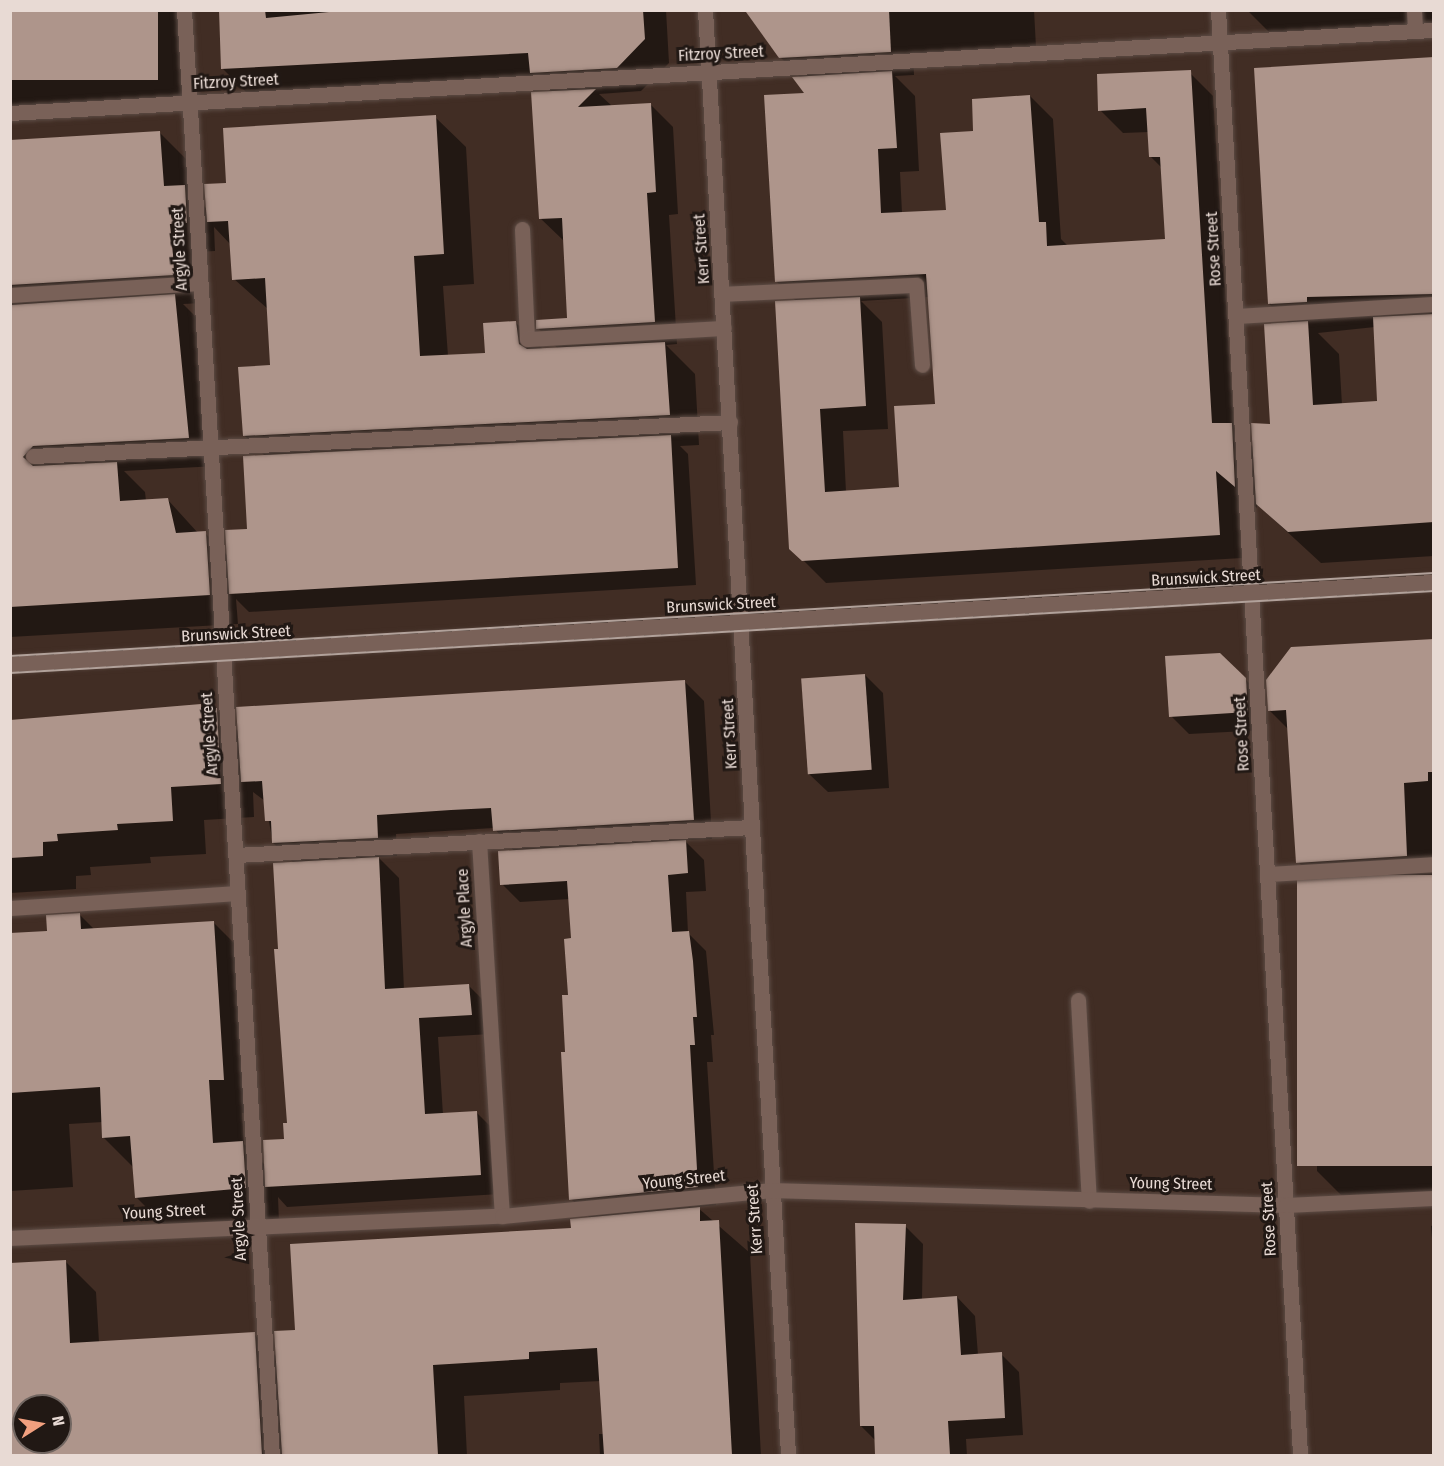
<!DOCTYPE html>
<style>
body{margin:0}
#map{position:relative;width:1444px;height:1466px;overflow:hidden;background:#412d24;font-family:"Fira Sans Condensed",sans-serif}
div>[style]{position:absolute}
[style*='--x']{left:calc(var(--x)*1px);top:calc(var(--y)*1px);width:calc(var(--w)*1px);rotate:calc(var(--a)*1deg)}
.shadow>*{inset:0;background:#0007;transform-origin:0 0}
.building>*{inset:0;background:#ae958b;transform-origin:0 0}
.roads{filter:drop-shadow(0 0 2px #5d4c45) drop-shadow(0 0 2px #5d4c45)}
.service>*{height:15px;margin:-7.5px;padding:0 7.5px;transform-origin:7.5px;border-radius:7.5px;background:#796158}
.minor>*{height:15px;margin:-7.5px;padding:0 7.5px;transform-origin:7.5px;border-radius:7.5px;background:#796158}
.tertiary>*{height:15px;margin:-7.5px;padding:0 7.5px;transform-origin:7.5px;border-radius:7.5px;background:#796158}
.tram>*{height:1.5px;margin:-0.75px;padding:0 0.75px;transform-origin:0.75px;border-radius:0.75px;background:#b1a19a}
span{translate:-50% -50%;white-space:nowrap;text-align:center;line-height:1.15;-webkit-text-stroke:6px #211814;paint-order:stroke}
.street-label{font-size:16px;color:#e8dad4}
.frame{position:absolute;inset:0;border:12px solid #e8dad4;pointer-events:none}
.north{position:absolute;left:12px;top:1394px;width:60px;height:60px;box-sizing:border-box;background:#211814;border:2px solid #716661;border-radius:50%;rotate:79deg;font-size:16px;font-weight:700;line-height:24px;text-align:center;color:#e8dad4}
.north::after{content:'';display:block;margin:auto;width:21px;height:27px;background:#f2a07f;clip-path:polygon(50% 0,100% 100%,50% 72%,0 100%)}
</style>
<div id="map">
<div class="shadow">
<div style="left:10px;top:10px;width:175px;height:100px"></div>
<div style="clip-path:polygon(evenodd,221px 10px,666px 10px,669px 63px,641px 91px,599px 94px,612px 106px,650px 104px,673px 127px,678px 214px,669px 215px,677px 344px,666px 345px,695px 374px,699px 445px,680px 446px,688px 454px,696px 585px,249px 612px,236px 599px,238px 624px,10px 637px,10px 160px,160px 133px,189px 162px,190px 192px,207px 209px,228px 184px,435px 117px,466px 147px,474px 284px,443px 286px,448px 356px,486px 354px,516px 323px,543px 349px,558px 349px,538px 328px,568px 319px,564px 241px,540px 218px,552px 93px,536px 77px,247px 93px,223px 69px,221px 10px,214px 227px,231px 245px,234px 279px,268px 309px,271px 367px,244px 435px,265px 456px,249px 531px,228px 556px,205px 533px,198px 533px,168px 500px,146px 501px,145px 492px,124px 471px,217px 466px,204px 325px,183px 304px,203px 303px,198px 252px,215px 251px,214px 227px)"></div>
<div style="clip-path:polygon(evenodd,764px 10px,1034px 10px,1036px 47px,913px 54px,914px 75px,895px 76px,915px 96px,919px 171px,900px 172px,902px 213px,947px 211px,975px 132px,1030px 96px,1053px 119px,1061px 239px,1068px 246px,1167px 240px,1162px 168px,1151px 157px,1149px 132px,1123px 133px,1100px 110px,1190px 73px,1213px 96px,1234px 427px,1254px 448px,1272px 425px,1290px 324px,1269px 304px,1434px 58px,1434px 556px,1321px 563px,1257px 504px,1257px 508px,1238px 492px,1242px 558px,826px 583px,791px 548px,797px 302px,776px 281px,806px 94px,801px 78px,780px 57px,764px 10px,929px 297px,937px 405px,900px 488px,846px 492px,843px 431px,888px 429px,882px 322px,861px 301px,929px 297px,764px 10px,1375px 327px,1379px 403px,1342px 405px,1339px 354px,1318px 333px,1375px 327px)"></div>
<div style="clip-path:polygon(1247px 10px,1434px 10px,1434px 26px,1273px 36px)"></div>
<div style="clip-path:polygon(1434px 641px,1434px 1206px,1356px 1210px,1317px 1171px,1319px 882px,1297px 861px,1289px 730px,1269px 710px)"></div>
<div style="clip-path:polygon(1220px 654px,1264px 698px,1266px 730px,1189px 734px,1171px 716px)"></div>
<div style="clip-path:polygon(865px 675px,883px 693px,889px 788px,828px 792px,809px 774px)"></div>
<div style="clip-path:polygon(evenodd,685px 682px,704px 701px,712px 839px,684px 840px,704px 860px,706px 891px,686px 892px,688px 933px,706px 951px,714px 1035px,711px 1035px,713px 1062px,707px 1062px,716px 1205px,697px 1207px,750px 1253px,761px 1456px,600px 1456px,599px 1434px,604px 1434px,601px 1381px,560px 1383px,560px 1390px,464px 1396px,467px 1456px,10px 1456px,10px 1265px,65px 1261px,96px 1292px,99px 1342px,254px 1334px,277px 1357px,297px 1331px,572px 1230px,591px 1219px,571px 1199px,567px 1053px,573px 939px,570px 899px,520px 902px,502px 884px,514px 851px,494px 828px,396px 834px,397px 856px,378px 857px,399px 878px,404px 990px,469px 986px,489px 1006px,491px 1034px,438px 1037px,443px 1115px,477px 1113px,497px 1133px,500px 1194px,287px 1207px,278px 1197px,279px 1222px,170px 1231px,136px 1197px,134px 1168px,103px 1137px,103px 1122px,69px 1124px,73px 1187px,10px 1191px,10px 935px,48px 932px,80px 915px,95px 930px,214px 923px,247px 956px,257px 1113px,242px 1113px,244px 1144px,266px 1166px,285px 1140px,289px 1124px,279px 950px,294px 863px,273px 843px,265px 801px,253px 792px,254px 817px,204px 820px,206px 854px,150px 857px,151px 863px,90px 867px,91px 875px,76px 876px,76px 889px,10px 893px,10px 721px,200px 706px,205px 710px,216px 709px,239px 732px,685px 682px,24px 1406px,60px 1406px,60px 1442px,24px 1442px,24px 1406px)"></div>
<div style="clip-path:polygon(857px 1224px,905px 1226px,923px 1244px,922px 1300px,957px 1297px,975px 1316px,978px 1355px,1001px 1354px,1019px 1372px,1023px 1435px,966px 1439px,967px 1456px,877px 1456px,876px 1441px,861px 1426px)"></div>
<div style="clip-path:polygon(1434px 1225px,1434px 1262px,1431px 1226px)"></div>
</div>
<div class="building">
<div style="left:10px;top:10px;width:148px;height:70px"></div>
<div style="clip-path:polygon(219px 10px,265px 10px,266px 18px,350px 10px,643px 10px,645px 39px,617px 68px,530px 73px,528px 53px,221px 69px)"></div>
<div style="clip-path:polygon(777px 10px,889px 10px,891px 52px,779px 58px,746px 12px)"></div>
<div style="clip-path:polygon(1434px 57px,1434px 294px,1307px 297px,1307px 302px,1268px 304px,1254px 68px)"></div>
<div style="clip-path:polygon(1191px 70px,1212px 423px,1232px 423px,1235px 487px,1216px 471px,1220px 535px,802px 561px,789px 549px,775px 301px,860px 297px,866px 406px,820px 409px,825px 492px,899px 487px,894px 406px,935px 404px,926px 274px,775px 282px,764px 95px,804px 93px,792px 77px,892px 71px,897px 148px,878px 149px,881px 213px,946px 210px,940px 133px,973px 131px,972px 99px,1030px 95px,1039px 222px,1046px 222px,1047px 246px,1165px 239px,1160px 157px,1149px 157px,1146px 108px,1098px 111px,1097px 74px)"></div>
<div style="clip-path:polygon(596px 89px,578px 107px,651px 103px,656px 192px,647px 193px,655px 322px,536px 329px,536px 320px,567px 318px,562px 218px,539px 219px,531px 92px)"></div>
<div style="clip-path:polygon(436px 115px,444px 254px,414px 256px,420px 356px,485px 353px,483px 323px,516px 321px,519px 344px,527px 349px,665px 342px,670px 415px,243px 436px,238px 367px,270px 365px,265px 278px,232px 280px,228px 221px,207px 222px,204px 184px,226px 183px,223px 128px)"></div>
<div style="clip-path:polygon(160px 131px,164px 186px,185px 185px,187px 223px,170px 224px,175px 275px,10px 285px,10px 140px)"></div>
<div style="clip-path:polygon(175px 294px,189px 438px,33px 446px,23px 457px,33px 466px,117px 462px,120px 501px,168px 498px,176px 533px,206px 531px,210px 595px,10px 607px,10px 305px)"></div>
<div style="clip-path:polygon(1434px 314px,1434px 522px,1288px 532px,1256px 504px,1251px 423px,1270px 424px,1264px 324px,1308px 321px,1313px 405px,1377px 401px,1373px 317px)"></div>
<div style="clip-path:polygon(671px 435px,678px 568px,229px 594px,225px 530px,247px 529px,243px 456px)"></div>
<div style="clip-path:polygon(1434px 639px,1434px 772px,1428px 772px,1428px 781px,1404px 783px,1407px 856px,1296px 863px,1286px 710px,1268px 711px,1266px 680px,1291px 647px)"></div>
<div style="clip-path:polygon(1220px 653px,1246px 678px,1248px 712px,1169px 717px,1165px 656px)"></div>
<div style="left:865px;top:674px;width:96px;height:64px;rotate:86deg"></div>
<div style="clip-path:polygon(685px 680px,694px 820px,493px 831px,491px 808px,451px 810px,377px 815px,378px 838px,272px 843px,271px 821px,265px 821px,262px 781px,241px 782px,236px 707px)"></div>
<div style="clip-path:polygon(201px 704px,201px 709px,217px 708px,221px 784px,171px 787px,173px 821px,117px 824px,118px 830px,57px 834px,58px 841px,43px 842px,43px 856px,10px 858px,10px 720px)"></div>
<div style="clip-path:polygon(686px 840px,688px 873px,668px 875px,672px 932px,689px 931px,693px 961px,697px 1017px,693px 1017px,695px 1045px,690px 1045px,698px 1187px,569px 1200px,561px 1052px,565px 1052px,562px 995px,568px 995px,564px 939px,571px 938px,567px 881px,500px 885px,498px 851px)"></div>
<div style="clip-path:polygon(379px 857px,385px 989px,469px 984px,472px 1015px,419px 1018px,425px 1114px,477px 1111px,481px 1175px,265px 1187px,263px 1140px,284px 1139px,283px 1123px,287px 1123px,274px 949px,278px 949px,273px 863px)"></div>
<div style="left:1434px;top:875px;width:291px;height:137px;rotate:90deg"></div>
<div style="clip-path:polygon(80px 913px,81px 929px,214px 921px,224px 1080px,209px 1080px,213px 1143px,243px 1141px,246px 1188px,135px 1198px,130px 1136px,102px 1138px,100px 1087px,10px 1093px,10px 933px,47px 931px,46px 915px)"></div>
<div style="clip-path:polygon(700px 1207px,700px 1221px,719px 1220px,732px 1455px,604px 1455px,597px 1348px,529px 1352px,529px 1359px,433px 1365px,438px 1455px,282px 1455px,274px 1331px,295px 1330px,290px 1244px,571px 1228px,570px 1219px)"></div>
<div style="clip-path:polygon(855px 1223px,906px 1224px,903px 1300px,957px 1296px,961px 1355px,1002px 1352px,1005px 1418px,948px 1421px,950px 1455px,875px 1455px,874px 1426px,860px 1426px)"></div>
<div style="clip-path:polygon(evenodd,66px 1260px,70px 1343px,255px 1332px,262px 1455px,10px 1455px,10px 1263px,66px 1260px,24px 1406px,60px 1406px,60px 1442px,24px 1442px,24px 1406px)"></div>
</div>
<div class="roads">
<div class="service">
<div style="--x:1414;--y:10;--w:21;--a:87"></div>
<div style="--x:522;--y:229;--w:110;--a:87.4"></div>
<div style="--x:527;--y:339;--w:197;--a:-3.2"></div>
<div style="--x:722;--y:294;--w:194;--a:-2.7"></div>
<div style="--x:916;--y:285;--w:80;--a:85.7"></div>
<div style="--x:10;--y:295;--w:190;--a:-3.6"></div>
<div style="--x:1236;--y:316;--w:198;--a:-3.5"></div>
<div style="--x:33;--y:456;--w:698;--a:-2.79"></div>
<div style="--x:479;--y:841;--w:376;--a:86.5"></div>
<div style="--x:236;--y:855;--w:517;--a:-3.11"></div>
<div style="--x:1268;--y:874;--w:166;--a:-3.4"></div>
<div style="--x:10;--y:908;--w:228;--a:-3.8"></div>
<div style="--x:1078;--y:1000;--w:201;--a:86.9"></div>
</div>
<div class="minor">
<div style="--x:184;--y:10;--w:1449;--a:86.52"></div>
<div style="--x:705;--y:10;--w:1448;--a:86.71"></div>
<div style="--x:1218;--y:10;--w:1448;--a:86.75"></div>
<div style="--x:10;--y:113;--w:1426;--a:-3.34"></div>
<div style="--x:10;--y:1238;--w:492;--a:-2.6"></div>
<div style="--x:502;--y:1216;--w:269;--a:-5.5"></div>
<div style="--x:770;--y:1190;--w:516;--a:1.67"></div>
<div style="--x:1286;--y:1205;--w:148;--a:-2.7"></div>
</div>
<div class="tertiary">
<div style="--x:10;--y:664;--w:1426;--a:-3.3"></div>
</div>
</div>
<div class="tram">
<div style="--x:10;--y:656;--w:1426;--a:-3.34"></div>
<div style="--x:10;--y:673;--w:1426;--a:-3.3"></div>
</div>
<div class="street-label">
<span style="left:721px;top:54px;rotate:-3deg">Fitzroy Street</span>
<span style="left:236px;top:82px;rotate:-3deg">Fitzroy Street</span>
<span style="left:180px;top:249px;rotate:-93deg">Argyle Street</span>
<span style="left:702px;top:249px;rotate:-94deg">Kerr Street</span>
<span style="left:1214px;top:249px;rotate:-93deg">Rose Street</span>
<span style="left:1206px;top:578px;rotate:-3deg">Brunswick Street</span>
<span style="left:721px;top:605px;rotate:-3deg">Brunswick Street</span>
<span style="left:236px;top:634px;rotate:-3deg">Brunswick Street</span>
<span style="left:210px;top:734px;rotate:-94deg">Argyle Street</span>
<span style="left:730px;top:734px;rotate:-93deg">Kerr Street</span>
<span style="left:1242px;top:734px;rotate:-93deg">Rose Street</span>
<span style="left:465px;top:908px;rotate:-93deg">Argyle Place</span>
<span style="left:684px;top:1180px;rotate:-6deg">Young Street</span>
<span style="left:1171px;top:1184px;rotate:1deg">Young Street</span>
<span style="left:164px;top:1212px;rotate:-3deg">Young Street</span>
<span style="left:239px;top:1219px;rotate:-93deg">Argyle Street</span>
<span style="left:755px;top:1219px;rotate:-94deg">Kerr Street</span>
<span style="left:1269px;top:1219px;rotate:-93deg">Rose Street</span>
</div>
<div class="frame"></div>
<div class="north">N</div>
</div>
